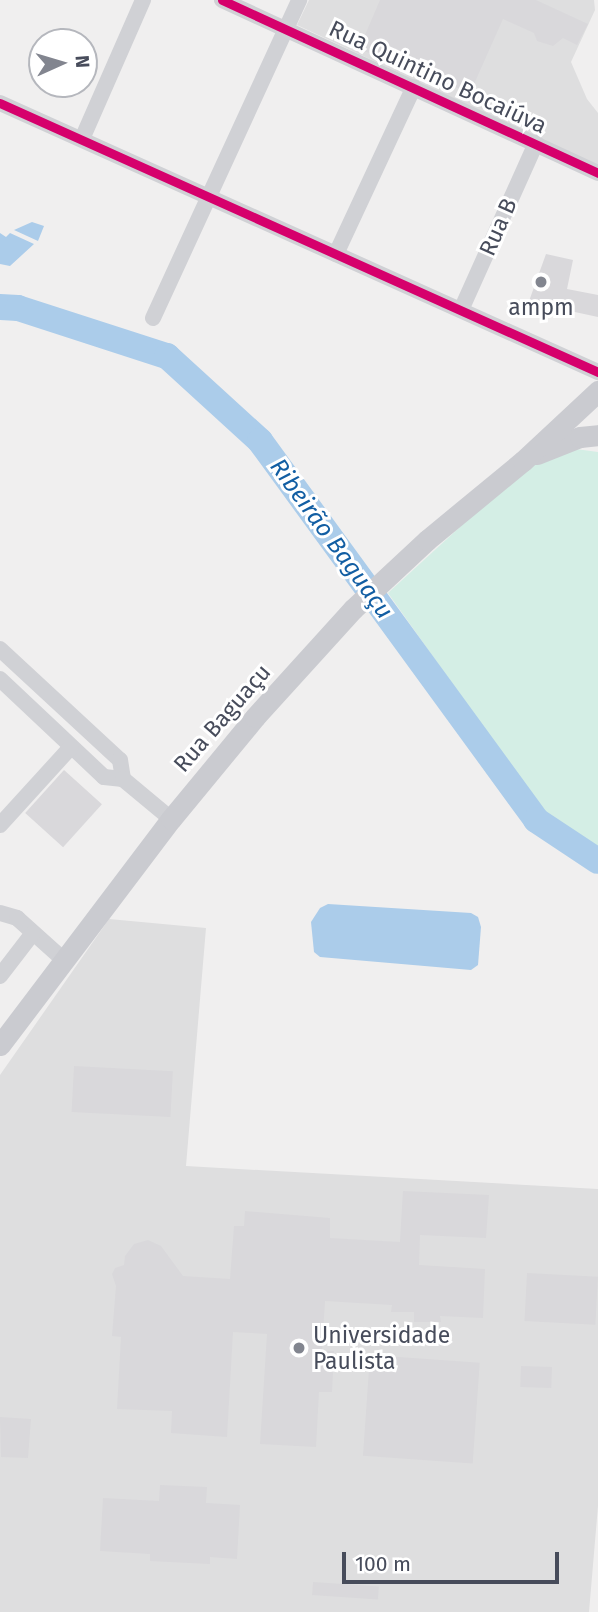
<!DOCTYPE html>
<meta charset="utf-8">
<style>
body{margin:0}
#map{position:relative;width:598px;height:1612px;overflow:hidden;background:#f0efef;font-family:"Fira Sans",sans-serif}
div>[style]{position:absolute}
[style*='--x']{left:calc(var(--x)*1px);top:calc(var(--y)*1px);width:calc(var(--w)*1px);rotate:calc(var(--a)*1deg)}
.education>*{inset:0;background:#dededf}
.green>*{inset:0;background:#d4eee5}
.water>*{inset:0;background:#abccea}
.river>*{height:26px;margin:-13px;padding:0 13px;transform-origin:13px;border-radius:13px;background:#abccea}
.building>*{inset:0;background:#d9d8db;transform-origin:0 0}
.minor>*{height:16px;margin:-8px;padding:0 8px;transform-origin:8px;border-radius:8px;background:#d0d1d5}
.major>*{height:21px;margin:-10.5px;padding:0 10.5px;transform-origin:10.5px;border-radius:10.5px;background:#cacbd0}
.cycleway>*{height:9px;margin:-4.5px;padding:0 4.5px;transform-origin:4.5px;border-radius:4.5px;background:#d6006c}
.dots>*{width:19px;height:19px;translate:-50% -50%;box-sizing:border-box;border:4px solid #fff;border-radius:50%}
span{translate:-50% -50%;white-space:nowrap;text-align:center;line-height:1.15;-webkit-text-stroke:6px #fff;paint-order:stroke}
.street-label{font-size:23px;color:#474c5b}
.poi-label{font-size:23px;color:#474c5b}
.left{translate:0 -50%;text-align:left}
.water-label{font-size:24px;color:#125ea3;font-style:italic}
.north{position:absolute;left:28px;top:28px;width:70px;height:70px;box-sizing:border-box;background:#fff;border:2px solid #b5b7bd;border-radius:50%;rotate:86deg;font-size:19px;font-weight:700;line-height:28px;text-align:center;color:#474c5b}
.north::after{content:'';display:block;margin:auto;width:24px;height:32px;background:#82858f;clip-path:polygon(50% 0,100% 100%,50% 72%,0 100%)}
.scale{position:absolute;left:342px;top:1552px;width:217px;height:32px;box-sizing:border-box;border:4px solid #474c5b;border-top:0;padding-left:9px;font-size:21px;line-height:24px;white-space:nowrap;color:#474c5b;-webkit-text-stroke:5px #fff;paint-order:stroke}
</style>
<div id="map">
<div class="education">
<div style="clip-path:polygon(309px 0,594px 0,595px 10px,571px 62px,587px 99px,598px 113px,598px 166px,297px 25px)"></div>
<div style="clip-path:polygon(109px 919px,206px 928px,186px 1166px,598px 1189px,598px 1506px,589px 1612px,0 1612px,0 1075px)"></div>
</div>
<div class="green">
<div style="clip-path:polygon(568px 448px,598px 452px,598px 850px,543px 812px,388px 593px,521px 471px)"></div>
</div>
<div class="water">
<div style="clip-path:polygon(32px 222px,44px 226px,38px 241px,14px 230px)"></div>
<div style="clip-path:polygon(0 233px,6px 237px,10px 233px,34px 244px,10px 266px,0 264px)"></div>
<div style="clip-path:polygon(328px 904px,471px 913px,478px 917px,481px 927px,478px 965px,471px 970px,320px 957px,314px 952px,311px 922px,320px 908px)"></div>
</div>
<div class="river">
<div style="--x:0;--y:307;--w:18;--a:3"></div>
<div style="--x:18;--y:308;--w:157;--a:17.9"></div>
<div style="--x:167;--y:356;--w:126;--a:42.4"></div>
<div style="--x:260;--y:441;--w:469;--a:53.9"></div>
<div style="--x:536;--y:820;--w:74;--a:33.5"></div>
</div>
<div class="building">
<div style="clip-path:polygon(380px 0,536px 0,588px 24px,577px 45px,563px 38px,553px 46px,537px 41px,534px 33px,503px 19px,470px 93px,359px 49px)"></div>
<div style="clip-path:polygon(546px 254px,573px 260px,567px 289px,598px 295px,598px 317px,547px 306px,545px 319px,524px 315px)"></div>
<div style="left:64px;top:770px;width:51px;height:58px;rotate:42deg"></div>
<div style="left:74px;top:1066px;width:99px;height:46px;rotate:3deg"></div>
<div style="clip-path:polygon(403px 1191px,489px 1195px,486px 1238px,420px 1235px,419px 1265px,485px 1269px,483px 1318px,440px 1316px,441px 1322px,414px 1322px,414px 1312px,391px 1312px,392px 1305px,325px 1301px,322px 1351px,334px 1351px,332px 1392px,319px 1392px,316px 1447px,260px 1444px,267px 1334px,233px 1332px,227px 1437px,171px 1433px,172px 1411px,117px 1409px,121px 1337px,112px 1336px,116px 1286px,112px 1274px,115px 1268px,124px 1265px,125px 1256px,134px 1244px,148px 1240px,161px 1246px,183px 1276px,230px 1279px,234px 1226px,244px 1226px,245px 1211px,330px 1218px,330px 1238px,400px 1242px)"></div>
<div style="left:527px;top:1273px;width:71px;height:48px;rotate:3deg"></div>
<div style="left:370px;top:1355px;width:110px;height:101px;rotate:4deg"></div>
<div style="left:521px;top:1366px;width:31px;height:21px;rotate:2deg"></div>
<div style="clip-path:polygon(0 1417px,31px 1419px,28px 1458px,1px 1457px)"></div>
<div style="clip-path:polygon(160px 1485px,207px 1487px,206px 1503px,240px 1505px,237px 1559px,210px 1557px,210px 1564px,150px 1561px,150px 1554px,100px 1551px,103px 1498px,159px 1501px)"></div>
<div style="left:313px;top:1582px;width:66px;height:13px;rotate:4deg"></div>
</div>
<div class="minor">
<div style="--x:222;--y:0;--w:414;--a:24.7"></div>
<div style="--x:0;--y:103;--w:656;--a:24.22"></div>
<div style="--x:82;--y:139;--w:152;--a:-66.3"></div>
<div style="--x:336;--y:254;--w:184;--a:-65"></div>
<div style="--x:461;--y:310;--w:183;--a:-65.8"></div>
<div style="--x:153;--y:318;--w:350;--a:-65.3"></div>
<div style="--x:0;--y:649;--w:163;--a:42.8"></div>
<div style="--x:120;--y:760;--w:19;--a:81"></div>
<div style="--x:0;--y:679;--w:143;--a:43.3"></div>
<div style="--x:104;--y:777;--w:19;--a:6"></div>
<div style="--x:123;--y:779;--w:62;--a:39.8"></div>
<div style="--x:0;--y:825;--w:105;--a:-47.7"></div>
<div style="--x:0;--y:913;--w:18;--a:16"></div>
<div style="--x:17;--y:918;--w:64;--a:41.9"></div>
<div style="--x:0;--y:976;--w:54;--a:-52.5"></div>
</div>
<div class="major">
<div style="--x:537;--y:454;--w:46;--a:-21.6"></div>
<div style="--x:580;--y:437;--w:18;--a:-6"></div>
<div style="--x:0;--y:1045;--w:283;--a:-52.9"></div>
<div style="--x:171;--y:819;--w:132;--a:-50.5"></div>
<div style="--x:255;--y:717;--w:146;--a:-47.8"></div>
<div style="--x:353;--y:609;--w:101;--a:-43"></div>
<div style="--x:427;--y:540;--w:124;--a:-39.5"></div>
<div style="--x:523;--y:461;--w:103;--a:-43"></div>
</div>
<div class="cycleway">
<div style="--x:222;--y:0;--w:414;--a:24.7"></div>
<div style="--x:0;--y:103;--w:656;--a:24.22"></div>
</div>
<div class="dots">
<div style="left:541px;top:282px;background:#82858f"></div>
<div style="left:299px;top:1348px;background:#82858f"></div>
</div>
<div class="street-label">
<span style="left:438px;top:77px;rotate:25deg">Rua Quintino Bocaiúva</span>
<span style="left:498px;top:227px;rotate:-66deg">Rua B</span>
<span style="left:222px;top:718px;rotate:-49deg">Rua Baguaçu</span>
</div>
<div class="poi-label">
<span style="left:541px;top:307px">ampm</span>
<span class="left" style="left:313px;top:1348px">Universidade<br>Paulista</span>
</div>
<div class="water-label">
<span style="left:331px;top:539px;rotate:54deg">Ribeirão Baguaçu</span>
</div>
<div class="north">N</div>
<div class="scale">100 m</div>
</div>
